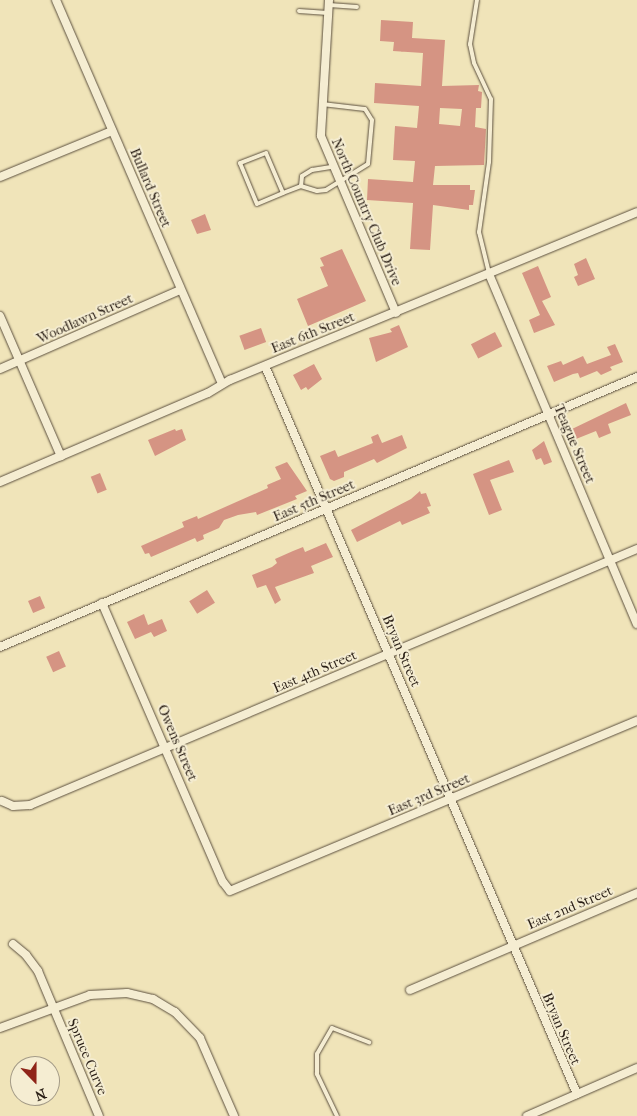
<!DOCTYPE html>
<style>
body{margin:0}
#map{position:relative;width:637px;height:1116px;overflow:hidden;background:#f0e4b9;font-family:"IM FELL French Canon",serif}
div>[style]{position:absolute}
[style*='--x']{left:calc(var(--x)*1px);top:calc(var(--y)*1px);width:calc(var(--w)*1px);rotate:calc(var(--a)*1deg)}
.building>*{inset:0;background:#d59483;transform-origin:0 0}
.roads{filter:drop-shadow(0 0 1px #5c503f) drop-shadow(0 0 1px #5c503f)}
.lane>*{height:4px;margin:-2px;padding:0 2px;transform-origin:2px;border-radius:2px;background:#f5edd2}
.street>*{height:8px;margin:-4px;padding:0 4px;transform-origin:4px;border-radius:4px;background:#f5edd2}
span{translate:-50% -50%;white-space:nowrap;text-align:center;line-height:1.15;-webkit-text-stroke:4px #f5edd2;paint-order:stroke}
.street-label{font-size:14px;color:#2a1f16}
.north{position:absolute;left:10px;top:1056px;width:50px;height:50px;box-sizing:border-box;background:#f5edd2;border:1px solid #a49b87;border-radius:50%;rotate:158deg;font-size:14px;font-weight:700;line-height:20px;text-align:center;color:#2a1f16}
.north::after{content:'';display:block;margin:auto;width:18px;height:22px;background:#8f2418;clip-path:polygon(50% 0,100% 100%,50% 72%,0 100%)}
</style>
<div id="map">
<div class="building">
<div style="clip-path:polygon(evenodd,381px 20px,413px 22px,412px 38px,445px 40px,442px 86px,479px 85px,478px 91px,482px 92px,481px 108px,476px 108px,475px 127px,486px 129px,484px 165px,435px 166px,433px 185px,470px 185px,470px 190px,475px 190px,473px 205px,469px 205px,469px 210px,433px 205px,430px 250px,410px 249px,413px 203px,367px 200px,368px 179px,413px 182px,415px 161px,393px 160px,395px 126px,417px 128px,419px 106px,374px 103px,375px 83px,421px 86px,423px 53px,393px 51px,394px 42px,380px 41px,381px 20px,440px 108px,462px 109px,460px 126px,439px 124px,440px 108px)"></div>
<div style="clip-path:polygon(205px 214px,211px 230px,197px 234px,191px 220px)"></div>
<div style="clip-path:polygon(342px 249px,366px 301px,308px 326px,297px 299px,328px 286px,320px 267px,324px 266px,320px 258px)"></div>
<div style="clip-path:polygon(586px 258px,595px 279px,578px 286px,574px 277px,578px 275px,574px 264px)"></div>
<div style="clip-path:polygon(538px 266px,551px 297px,542px 301px,555px 325px,534px 333px,529px 320px,540px 315px,522px 273px)"></div>
<div style="clip-path:polygon(399px 325px,408px 347px,376px 362px,369px 338px,392px 332px,390px 329px)"></div>
<div style="left:261px;top:328px;width:15px;height:23px;rotate:70deg"></div>
<div style="left:495px;top:332px;width:16px;height:27px;rotate:63deg"></div>
<div style="clip-path:polygon(615px 344px,623px 362px,610px 367px,612px 370px,601px 375px,597px 371px,580px 378px,578px 373px,573px 374px,554px 382px,547px 366px,561px 361px,563px 365px,583px 356px,587px 364px,611px 355px,607px 347px)"></div>
<div style="clip-path:polygon(314px 364px,322px 379px,308px 390px,306px 387px,301px 390px,293px 375px)"></div>
<div style="clip-path:polygon(626px 403px,631px 415px,608px 424px,611px 433px,599px 438px,596px 431px,576px 439px,572px 429px)"></div>
<div style="clip-path:polygon(175px 429px,176px 431px,182px 429px,186px 440px,155px 456px,148px 440px)"></div>
<div style="clip-path:polygon(378px 434px,382px 443px,402px 435px,407px 448px,377px 463px,374px 459px,344px 472px,344px 477px,334px 481px,330px 479px,320px 456px,335px 450px,338px 457px,373px 443px,371px 437px)"></div>
<div style="clip-path:polygon(544px 441px,552px 462px,544px 465px,541px 458px,536px 460px,532px 450px)"></div>
<div style="clip-path:polygon(509px 460px,514px 472px,490px 480px,502px 510px,489px 515px,473px 474px)"></div>
<div style="clip-path:polygon(287px 462px,307px 491px,295px 496px,297px 499px,257px 515px,256px 512px,238px 515px,224px 520px,219px 528px,203px 535px,204px 539px,197px 542px,195px 538px,151px 557px,149px 553px,145px 554px,141px 546px,184px 527px,182px 522px,197px 516px,198px 519px,268px 488px,267px 485px,281px 479px,275px 467px)"></div>
<div style="left:100px;top:473px;width:18px;height:10px;rotate:68deg"></div>
<div style="clip-path:polygon(420px 491px,421px 494px,426px 493px,431px 506px,427px 507px,430px 513px,402px 525px,400px 521px,357px 542px,351px 530px,411px 499px)"></div>
<div style="clip-path:polygon(326px 543px,333px 557px,311px 566px,314px 573px,275px 587px,281px 600px,275px 604px,266px 585px,257px 588px,252px 575px,272px 567px,277px 563px,275px 559px,293px 551px,303px 547px,305px 552px)"></div>
<div style="left:207px;top:590px;width:15px;height:21px;rotate:58deg"></div>
<div style="left:40px;top:596px;width:13px;height:13px;rotate:67deg"></div>
<div style="clip-path:polygon(144px 614px,148px 625px,162px 619px,167px 631px,154px 637px,151px 632px,135px 639px,127px 622px)"></div>
<div style="left:59px;top:651px;width:17px;height:14px;rotate:66deg"></div>
</div>
<div class="roads">
<div class="lane">
<div style="--x:477;--y:0;--w:45;--a:99"></div>
<div style="--x:470;--y:44;--w:19;--a:78"></div>
<div style="--x:474;--y:63;--w:40;--a:65"></div>
<div style="--x:491;--y:99;--w:63;--a:91.8"></div>
<div style="--x:489;--y:162;--w:71;--a:98.1"></div>
<div style="--x:479;--y:232;--w:42;--a:76.3"></div>
<div style="--x:329;--y:5;--w:28;--a:4"></div>
<div style="--x:299;--y:11;--w:29;--a:4"></div>
<div style="--x:322;--y:104;--w:43;--a:6.6"></div>
<div style="--x:365;--y:109;--w:13;--a:58"></div>
<div style="--x:372;--y:120;--w:44;--a:95.2"></div>
<div style="--x:368;--y:164;--w:49;--a:148.2"></div>
<div style="--x:326;--y:190;--w:9;--a:174"></div>
<div style="--x:317;--y:191;--w:17;--a:-163"></div>
<div style="--x:301;--y:186;--w:10;--a:-84"></div>
<div style="--x:302;--y:176;--w:12;--a:-31"></div>
<div style="--x:312;--y:170;--w:19;--a:-9"></div>
<div style="--x:283;--y:193;--w:43;--a:-113"></div>
<div style="--x:266;--y:153;--w:28;--a:159"></div>
<div style="--x:240;--y:163;--w:44;--a:67.5"></div>
<div style="--x:257;--y:204;--w:28;--a:-23"></div>
<div style="--x:283;--y:193;--w:19;--a:-21"></div>
<div style="--x:337;--y:1116;--w:47;--a:-115.5"></div>
<div style="--x:317;--y:1074;--w:20;--a:-90"></div>
<div style="--x:317;--y:1054;--w:30;--a:-60"></div>
<div style="--x:332;--y:1028;--w:40;--a:21"></div>
</div>
<div class="street">
<div style="--x:56;--y:0;--w:418;--a:66.6"></div>
<div style="--x:329;--y:0;--w:136;--a:93.4"></div>
<div style="--x:321;--y:136;--w:192;--a:67"></div>
<div style="--x:0;--y:177;--w:121;--a:-22.3"></div>
<div style="--x:489;--y:274;--w:380;--a:67.1"></div>
<div style="--x:0;--y:316;--w:153;--a:66.5"></div>
<div style="--x:265;--y:366;--w:792;--a:66.8"></div>
<div style="--x:0;--y:369;--w:197;--a:-23.7"></div>
<div style="--x:0;--y:482;--w:226;--a:-23.2"></div>
<div style="--x:208;--y:393;--w:26;--a:-31"></div>
<div style="--x:230;--y:380;--w:440;--a:-22.4"></div>
<div style="--x:102;--y:603;--w:304;--a:66.6"></div>
<div style="--x:223;--y:882;--w:11;--a:52"></div>
<div style="--x:230;--y:891;--w:441;--a:-22.7"></div>
<div style="--x:0;--y:647;--w:692;--a:-22.97"></div>
<div style="--x:2;--y:801;--w:12;--a:24"></div>
<div style="--x:13;--y:806;--w:17;--a:-3"></div>
<div style="--x:30;--y:805;--w:659;--a:-22.87"></div>
<div style="--x:13;--y:944;--w:17;--a:40"></div>
<div style="--x:26;--y:955;--w:20;--a:53"></div>
<div style="--x:38;--y:971;--w:157;--a:67.2"></div>
<div style="--x:410;--y:990;--w:247;--a:-23.1"></div>
<div style="--x:0;--y:1028;--w:96;--a:-20.1"></div>
<div style="--x:90;--y:995;--w:37;--a:-3"></div>
<div style="--x:127;--y:993;--w:27;--a:13"></div>
<div style="--x:153;--y:999;--w:26;--a:31"></div>
<div style="--x:175;--y:1012;--w:36;--a:46"></div>
<div style="--x:200;--y:1038;--w:85;--a:66.4"></div>
<div style="--x:527;--y:1116;--w:120;--a:-23.6"></div>
</div>
</div>
<div class="street-label">
<span style="left:150px;top:188px;rotate:67deg">Bullard Street</span>
<span style="left:366px;top:212px;rotate:67deg">North Country Club Drive</span>
<span style="left:85px;top:319px;rotate:-24deg">Woodlawn Street</span>
<span style="left:313px;top:333px;rotate:-22deg">East 6th Street</span>
<span style="left:574px;top:444px;rotate:67deg">Teague Street</span>
<span style="left:314px;top:501px;rotate:-23deg">East 5th Street</span>
<span style="left:401px;top:651px;rotate:67deg">Bryan Street</span>
<span style="left:315px;top:672px;rotate:-23deg">East 4th Street</span>
<span style="left:177px;top:743px;rotate:67deg">Owens Street</span>
<span style="left:429px;top:795px;rotate:-23deg">East 3rd Street</span>
<span style="left:570px;top:908px;rotate:-23deg">East 2nd Street</span>
<span style="left:561px;top:1029px;rotate:67deg">Bryan Street</span>
<span style="left:87px;top:1057px;rotate:67deg">Spruce Curve</span>
</div>
<div class="north">N</div>
</div>
